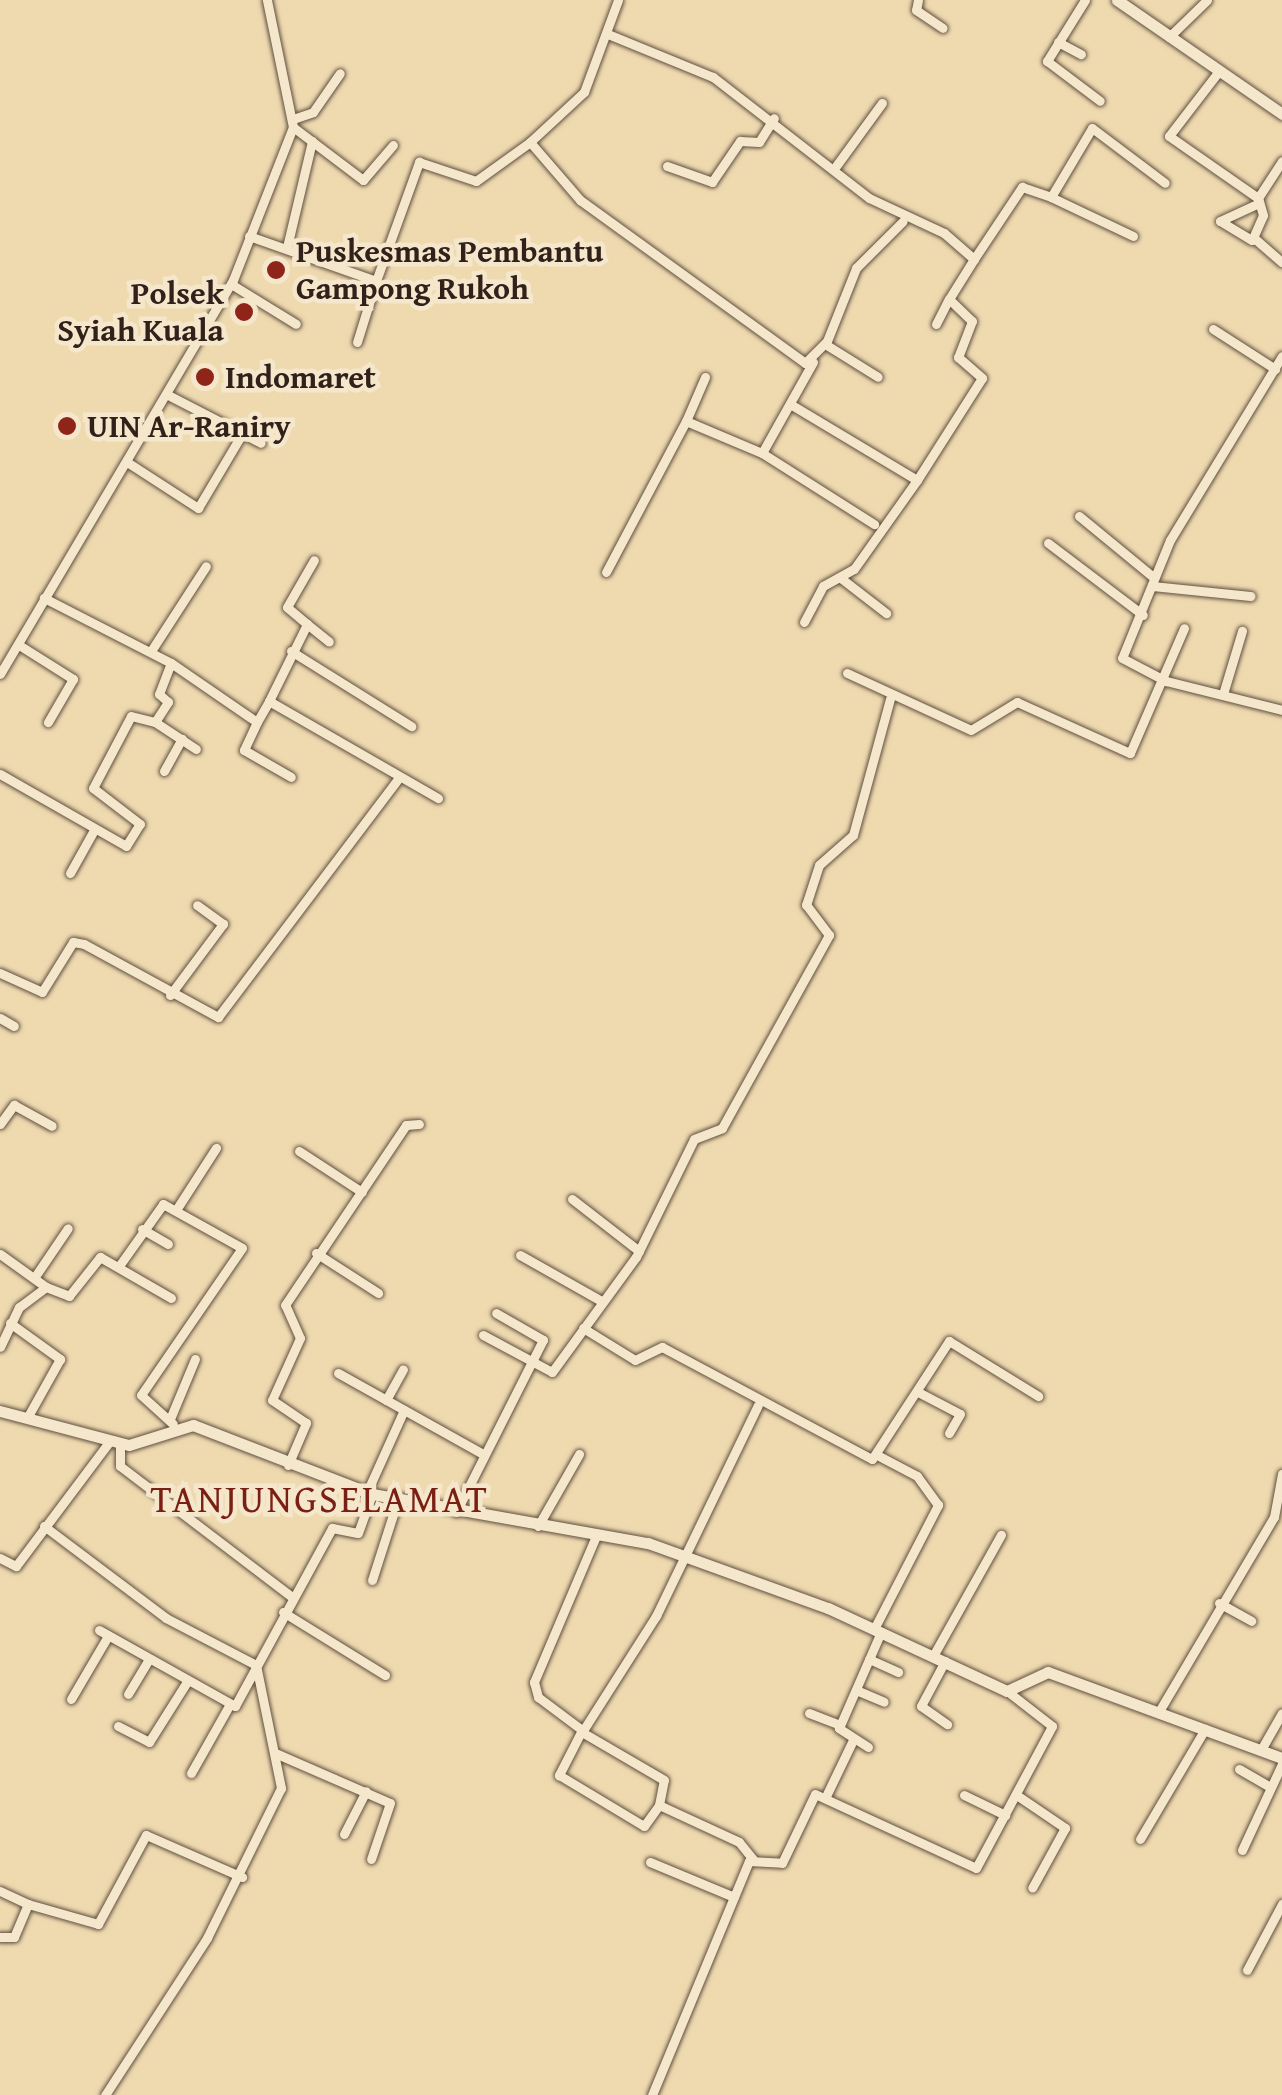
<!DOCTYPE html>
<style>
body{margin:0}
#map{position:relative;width:1282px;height:2095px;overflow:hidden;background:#efdab0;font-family:"Gentium Book Plus",serif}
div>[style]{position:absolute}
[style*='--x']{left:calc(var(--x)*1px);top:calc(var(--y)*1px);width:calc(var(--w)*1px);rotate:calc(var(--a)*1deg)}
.roads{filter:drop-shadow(0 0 2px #604f40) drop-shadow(0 0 2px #604f40)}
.minor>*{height:9px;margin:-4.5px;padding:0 4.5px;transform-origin:4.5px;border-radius:4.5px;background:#f5e7cc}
.tertiary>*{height:11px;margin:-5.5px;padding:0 5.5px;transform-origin:5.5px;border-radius:5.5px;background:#f5e7cc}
.dots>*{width:28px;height:28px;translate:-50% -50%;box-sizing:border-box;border:5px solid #f5e7cc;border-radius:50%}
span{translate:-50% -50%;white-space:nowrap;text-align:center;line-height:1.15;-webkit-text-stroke:9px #f5e7cc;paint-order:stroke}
.poi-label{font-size:32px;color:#31211a;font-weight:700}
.left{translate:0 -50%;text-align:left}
.right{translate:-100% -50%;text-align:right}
.quarter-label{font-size:38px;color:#7a1f14;letter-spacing:2.5px}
</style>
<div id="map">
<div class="roads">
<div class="minor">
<div style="--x:918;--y:0;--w:10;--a:101"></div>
<div style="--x:916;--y:10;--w:32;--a:34"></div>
<div style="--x:1085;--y:0;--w:72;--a:121.9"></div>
<div style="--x:1047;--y:61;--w:66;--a:37"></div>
<div style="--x:608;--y:34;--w:113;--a:22.3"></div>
<div style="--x:713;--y:77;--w:197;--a:37.8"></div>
<div style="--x:869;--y:198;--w:83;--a:25"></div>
<div style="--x:944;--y:233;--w:40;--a:41"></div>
<div style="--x:974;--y:259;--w:47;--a:122"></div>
<div style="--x:949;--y:299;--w:32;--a:44"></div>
<div style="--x:972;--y:321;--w:39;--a:111"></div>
<div style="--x:958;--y:357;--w:32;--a:41"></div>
<div style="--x:982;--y:378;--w:121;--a:122.5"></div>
<div style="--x:917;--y:480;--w:148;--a:-149.1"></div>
<div style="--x:1169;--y:37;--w:53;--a:-44.2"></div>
<div style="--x:1058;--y:42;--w:26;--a:28"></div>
<div style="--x:1219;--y:71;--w:82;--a:127.6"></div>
<div style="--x:1169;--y:136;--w:108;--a:34.9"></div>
<div style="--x:293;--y:119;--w:21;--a:-19"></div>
<div style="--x:313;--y:112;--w:47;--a:-55.3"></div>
<div style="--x:293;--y:127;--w:88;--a:37.1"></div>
<div style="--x:363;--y:180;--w:46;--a:-49.4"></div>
<div style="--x:530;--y:142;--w:77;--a:49.2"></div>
<div style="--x:580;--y:200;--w:278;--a:35.9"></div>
<div style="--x:805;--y:363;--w:31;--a:-45"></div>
<div style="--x:827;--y:341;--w:79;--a:-68.3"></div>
<div style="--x:856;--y:268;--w:66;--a:-45"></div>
<div style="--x:667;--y:166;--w:48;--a:19.6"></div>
<div style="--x:712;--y:182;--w:50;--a:-55.7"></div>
<div style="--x:740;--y:141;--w:19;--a:3"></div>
<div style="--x:759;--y:142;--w:28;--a:-58"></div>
<div style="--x:836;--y:166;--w:78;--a:-53.9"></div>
<div style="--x:1259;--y:203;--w:43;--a:155.2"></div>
<div style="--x:1220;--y:221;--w:37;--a:31"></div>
<div style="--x:1252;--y:240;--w:27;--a:-66"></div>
<div style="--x:1263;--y:215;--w:18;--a:-106"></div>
<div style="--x:1258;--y:198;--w:44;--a:-57"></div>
<div style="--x:249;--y:236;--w:135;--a:19.5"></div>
<div style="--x:376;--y:281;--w:127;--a:-70.1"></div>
<div style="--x:419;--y:162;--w:60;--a:18.4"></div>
<div style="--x:476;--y:181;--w:67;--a:-35.8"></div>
<div style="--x:530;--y:142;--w:74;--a:-42.8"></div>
<div style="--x:584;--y:92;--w:98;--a:-69.7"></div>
<div style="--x:1133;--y:236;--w:91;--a:-154.6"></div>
<div style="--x:1051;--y:197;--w:80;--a:-59.3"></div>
<div style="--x:1092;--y:128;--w:91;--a:37"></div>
<div style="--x:1254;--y:238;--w:37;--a:41"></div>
<div style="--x:287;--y:247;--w:109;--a:-76.7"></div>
<div style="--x:974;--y:259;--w:87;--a:-56.3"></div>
<div style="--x:1022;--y:187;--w:31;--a:19"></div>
<div style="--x:231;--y:284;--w:76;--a:31.6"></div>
<div style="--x:936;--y:324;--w:28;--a:-63"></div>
<div style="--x:1213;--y:329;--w:74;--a:32.8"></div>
<div style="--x:357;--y:342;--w:64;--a:-72.7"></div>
<div style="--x:825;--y:344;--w:62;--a:31.9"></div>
<div style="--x:1282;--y:356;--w:215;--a:121.3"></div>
<div style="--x:1170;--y:540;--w:127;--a:112.1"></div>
<div style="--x:1122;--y:658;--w:50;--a:27.6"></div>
<div style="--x:1166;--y:681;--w:120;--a:14"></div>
<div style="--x:813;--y:362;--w:104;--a:119.3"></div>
<div style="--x:762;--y:453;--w:133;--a:32.4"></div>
<div style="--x:170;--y:396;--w:102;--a:27.3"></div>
<div style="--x:686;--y:421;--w:48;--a:-66.6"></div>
<div style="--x:127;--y:462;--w:85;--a:32.9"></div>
<div style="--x:198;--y:508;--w:80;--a:-59.3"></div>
<div style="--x:1079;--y:516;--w:94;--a:39.4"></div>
<div style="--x:1048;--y:543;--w:119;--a:37.2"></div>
<div style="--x:606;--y:572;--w:171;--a:-62.1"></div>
<div style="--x:686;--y:421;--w:82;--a:22.8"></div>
<div style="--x:842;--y:579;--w:56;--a:37.7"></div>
<div style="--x:1152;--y:586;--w:99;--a:5.8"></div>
<div style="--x:804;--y:622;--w:41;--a:-62.2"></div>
<div style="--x:823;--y:586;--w:35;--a:-29"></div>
<div style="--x:854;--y:569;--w:109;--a:-54.7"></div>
<div style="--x:307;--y:624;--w:28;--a:39"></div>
<div style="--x:19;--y:645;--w:64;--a:32.2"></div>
<div style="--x:73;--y:679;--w:50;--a:120.2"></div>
<div style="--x:151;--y:651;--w:101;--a:-57.1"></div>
<div style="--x:291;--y:651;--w:142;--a:32"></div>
<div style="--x:171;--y:663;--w:104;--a:34.5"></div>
<div style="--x:257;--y:722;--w:24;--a:-60"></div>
<div style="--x:269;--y:701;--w:195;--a:29.9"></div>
<div style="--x:847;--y:673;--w:136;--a:24.7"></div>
<div style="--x:971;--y:730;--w:54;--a:-31.3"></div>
<div style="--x:1017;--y:702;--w:124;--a:24.3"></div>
<div style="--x:1130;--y:753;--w:136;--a:-66.6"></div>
<div style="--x:0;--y:674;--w:458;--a:-59.4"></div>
<div style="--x:233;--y:280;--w:164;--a:-68.6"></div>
<div style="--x:293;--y:127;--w:130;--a:-101.6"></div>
<div style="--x:1223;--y:694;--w:66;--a:-73.2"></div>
<div style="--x:269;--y:701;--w:86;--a:-63.7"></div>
<div style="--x:307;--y:624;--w:26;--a:-140"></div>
<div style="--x:287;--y:607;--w:54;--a:-60.1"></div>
<div style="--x:155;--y:722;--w:49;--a:33.4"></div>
<div style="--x:257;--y:722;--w:31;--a:115"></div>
<div style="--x:244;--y:750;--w:54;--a:29.9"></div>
<div style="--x:164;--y:771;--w:37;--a:-61"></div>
<div style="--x:0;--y:774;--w:145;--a:29.7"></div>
<div style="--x:126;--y:846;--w:26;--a:-58"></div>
<div style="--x:140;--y:824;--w:59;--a:-142.5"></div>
<div style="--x:93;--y:788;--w:81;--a:-62.2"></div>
<div style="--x:131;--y:716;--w:25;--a:14"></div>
<div style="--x:155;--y:722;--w:24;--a:-57"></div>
<div style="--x:168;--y:702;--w:12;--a:-138"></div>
<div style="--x:159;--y:694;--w:33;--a:-69"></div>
<div style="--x:171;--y:663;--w:143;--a:-152.9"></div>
<div style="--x:70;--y:873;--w:49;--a:-60.8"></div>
<div style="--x:0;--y:973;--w:46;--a:24.3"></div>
<div style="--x:42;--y:992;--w:59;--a:-58.2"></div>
<div style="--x:73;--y:942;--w:11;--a:10"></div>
<div style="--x:84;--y:944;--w:153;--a:28.6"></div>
<div style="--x:218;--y:1017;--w:298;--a:-52.9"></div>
<div style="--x:170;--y:995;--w:89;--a:-53.3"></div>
<div style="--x:223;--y:924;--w:32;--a:-144"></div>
<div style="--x:0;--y:1018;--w:16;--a:30"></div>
<div style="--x:0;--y:1124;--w:24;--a:-54"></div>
<div style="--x:14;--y:1105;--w:43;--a:28.9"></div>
<div style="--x:299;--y:1151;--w:75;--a:33.1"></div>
<div style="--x:572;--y:1199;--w:85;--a:37.8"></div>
<div style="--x:176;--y:1210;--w:74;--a:-57.2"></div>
<div style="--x:142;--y:1229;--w:30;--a:30"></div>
<div style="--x:316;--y:1253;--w:74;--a:32.8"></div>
<div style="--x:0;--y:1254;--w:57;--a:35.7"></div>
<div style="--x:46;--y:1287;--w:34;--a:143"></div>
<div style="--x:19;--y:1307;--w:44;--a:115.4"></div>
<div style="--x:520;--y:1255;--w:95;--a:29.5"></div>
<div style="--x:119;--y:1266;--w:76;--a:-54.6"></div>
<div style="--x:163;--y:1204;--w:90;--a:29.1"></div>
<div style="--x:242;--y:1248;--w:178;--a:124.5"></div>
<div style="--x:141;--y:1395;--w:43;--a:42.2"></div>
<div style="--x:34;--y:1278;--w:60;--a:-55.8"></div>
<div style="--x:46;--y:1287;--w:25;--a:21"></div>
<div style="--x:69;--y:1296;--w:50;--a:-51.5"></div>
<div style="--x:100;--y:1257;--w:82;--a:30"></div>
<div style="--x:10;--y:1323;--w:62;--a:35.8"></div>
<div style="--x:60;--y:1359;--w:68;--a:119.2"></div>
<div style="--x:583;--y:1328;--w:61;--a:31.6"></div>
<div style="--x:635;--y:1360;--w:30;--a:-26"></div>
<div style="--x:662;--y:1347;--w:238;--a:28.1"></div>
<div style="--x:872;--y:1459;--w:141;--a:-56.9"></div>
<div style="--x:949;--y:1341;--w:105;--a:31.7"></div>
<div style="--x:483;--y:1335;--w:78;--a:28.2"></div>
<div style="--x:552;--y:1372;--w:142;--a:-53.9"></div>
<div style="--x:636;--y:1257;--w:131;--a:-63.8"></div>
<div style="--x:694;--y:1139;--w:30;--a:-21"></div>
<div style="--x:722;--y:1128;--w:221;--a:-61"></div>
<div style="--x:829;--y:935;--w:38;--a:-127"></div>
<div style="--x:806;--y:905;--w:42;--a:-72"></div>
<div style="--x:819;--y:865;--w:45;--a:-41.4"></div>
<div style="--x:853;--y:835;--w:141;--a:-74.8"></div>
<div style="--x:338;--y:1373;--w:164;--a:29.2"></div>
<div style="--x:918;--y:1392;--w:47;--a:27.6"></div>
<div style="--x:960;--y:1414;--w:22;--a:120"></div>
<div style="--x:386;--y:1400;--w:35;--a:-61"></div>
<div style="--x:170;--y:1419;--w:65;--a:-67.4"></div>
<div style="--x:120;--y:1444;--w:22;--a:90"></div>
<div style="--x:120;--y:1466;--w:216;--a:37.3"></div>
<div style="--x:288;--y:1465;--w:46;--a:-66.8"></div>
<div style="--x:306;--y:1423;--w:41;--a:-145.9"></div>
<div style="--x:272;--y:1400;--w:68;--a:-65.7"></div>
<div style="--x:300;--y:1338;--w:36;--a:-114"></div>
<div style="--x:285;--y:1305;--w:217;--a:-56.1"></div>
<div style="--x:406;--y:1125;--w:13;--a:-4"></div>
<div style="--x:367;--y:1492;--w:90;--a:-65.7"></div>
<div style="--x:456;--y:1512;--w:193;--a:-63.2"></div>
<div style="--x:543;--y:1340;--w:54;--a:-150.1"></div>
<div style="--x:44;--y:1526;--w:153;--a:37"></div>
<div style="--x:166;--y:1618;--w:102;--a:27.6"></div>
<div style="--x:256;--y:1665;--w:126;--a:78.5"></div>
<div style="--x:281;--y:1788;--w:167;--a:116.3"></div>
<div style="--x:207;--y:1938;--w:187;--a:123"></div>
<div style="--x:538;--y:1526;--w:83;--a:-60.3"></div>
<div style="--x:596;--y:1536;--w:159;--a:113"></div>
<div style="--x:534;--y:1682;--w:16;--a:75"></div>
<div style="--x:538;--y:1697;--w:55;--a:36.9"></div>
<div style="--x:582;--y:1730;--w:51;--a:117.1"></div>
<div style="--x:559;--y:1775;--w:99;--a:31"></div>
<div style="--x:644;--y:1826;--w:26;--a:-54"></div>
<div style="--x:659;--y:1805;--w:88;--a:24.8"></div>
<div style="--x:739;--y:1842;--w:22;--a:51"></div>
<div style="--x:0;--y:1558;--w:18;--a:27"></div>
<div style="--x:16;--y:1566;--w:156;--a:-53.1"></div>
<div style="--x:372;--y:1580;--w:85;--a:-72.2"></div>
<div style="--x:1219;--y:1603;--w:37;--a:29"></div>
<div style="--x:283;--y:1612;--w:120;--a:31.7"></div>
<div style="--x:874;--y:1629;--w:140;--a:-62.7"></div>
<div style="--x:938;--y:1505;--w:36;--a:-126"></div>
<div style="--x:917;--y:1476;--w:43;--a:-152.2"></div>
<div style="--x:99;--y:1630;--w:156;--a:29.2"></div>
<div style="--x:235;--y:1706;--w:203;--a:-61.4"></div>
<div style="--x:332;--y:1528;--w:26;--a:11"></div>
<div style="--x:358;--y:1533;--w:41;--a:-70.3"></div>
<div style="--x:933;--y:1656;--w:139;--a:-60.7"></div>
<div style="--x:869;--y:1659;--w:32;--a:24"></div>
<div style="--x:945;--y:1661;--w:51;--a:118.1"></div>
<div style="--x:921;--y:1706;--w:32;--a:35"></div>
<div style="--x:856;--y:1690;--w:30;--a:23"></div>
<div style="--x:128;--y:1694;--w:41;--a:-59"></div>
<div style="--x:71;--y:1699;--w:73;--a:-59.6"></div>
<div style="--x:809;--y:1713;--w:33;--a:21"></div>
<div style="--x:1158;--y:1713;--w:228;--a:-59.4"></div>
<div style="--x:1274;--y:1517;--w:44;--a:-79.5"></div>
<div style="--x:118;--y:1726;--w:35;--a:27"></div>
<div style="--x:149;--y:1742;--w:73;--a:-57.8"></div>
<div style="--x:868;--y:1747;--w:35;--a:-147"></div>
<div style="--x:839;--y:1728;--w:105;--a:-66.4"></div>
<div style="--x:1262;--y:1748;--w:40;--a:-60.3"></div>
<div style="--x:275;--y:1753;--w:125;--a:23.5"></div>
<div style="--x:390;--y:1803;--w:59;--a:108.7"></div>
<div style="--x:1239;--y:1769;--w:36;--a:30"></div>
<div style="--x:191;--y:1773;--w:79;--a:-60.5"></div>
<div style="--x:827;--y:1794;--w:60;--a:-64.3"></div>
<div style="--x:964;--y:1795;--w:46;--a:26"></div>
<div style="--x:1018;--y:1796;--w:57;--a:34.2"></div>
<div style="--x:1065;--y:1828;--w:68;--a:118.8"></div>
<div style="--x:659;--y:1805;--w:25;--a:-79"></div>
<div style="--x:664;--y:1780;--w:95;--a:-149.7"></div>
<div style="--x:582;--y:1732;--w:138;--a:-57.5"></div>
<div style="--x:656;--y:1616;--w:234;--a:-64.2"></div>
<div style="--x:344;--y:1834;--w:48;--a:-62.9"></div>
<div style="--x:1140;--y:1839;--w:128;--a:-59.4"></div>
<div style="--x:1242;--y:1850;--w:95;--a:-65.1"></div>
<div style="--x:650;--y:1862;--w:91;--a:22.6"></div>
<div style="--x:0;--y:1891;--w:31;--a:25"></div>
<div style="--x:0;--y:1937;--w:14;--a:0"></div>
<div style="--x:14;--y:1937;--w:36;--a:-67"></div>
<div style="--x:28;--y:1904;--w:73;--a:15.9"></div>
<div style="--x:98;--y:1924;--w:101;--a:-61.7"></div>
<div style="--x:146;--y:1835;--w:105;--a:23.6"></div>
<div style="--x:1247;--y:1970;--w:75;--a:-62.1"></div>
<div style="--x:652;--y:2095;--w:253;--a:-67.5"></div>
<div style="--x:749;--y:1861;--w:33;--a:3"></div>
<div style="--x:782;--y:1863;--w:76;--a:-64.4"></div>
<div style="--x:815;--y:1794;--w:177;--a:24.7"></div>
<div style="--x:976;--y:1868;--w:161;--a:-61.8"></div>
<div style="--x:1052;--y:1726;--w:57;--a:-142.1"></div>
</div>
<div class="tertiary">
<div style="--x:1117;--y:0;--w:201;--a:34.6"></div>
<div style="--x:0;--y:1411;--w:133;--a:14.8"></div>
<div style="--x:129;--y:1445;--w:67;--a:-17.4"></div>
<div style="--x:193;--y:1425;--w:192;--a:21.1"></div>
<div style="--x:372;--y:1494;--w:280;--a:10.1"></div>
<div style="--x:648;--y:1543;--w:191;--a:19.9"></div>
<div style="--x:828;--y:1608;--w:197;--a:24.9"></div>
<div style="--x:1007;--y:1691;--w:45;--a:-24.9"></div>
<div style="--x:1048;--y:1672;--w:249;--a:20.2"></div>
</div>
</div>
<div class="dots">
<div style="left:276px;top:270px;background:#8f2418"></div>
<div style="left:244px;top:312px;background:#8f2418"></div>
<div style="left:205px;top:377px;background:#8f2418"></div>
<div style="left:67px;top:426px;background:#8f2418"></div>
</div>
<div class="poi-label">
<span class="left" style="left:296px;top:270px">Puskesmas Pembantu<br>Gampong Rukoh</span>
<span class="right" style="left:224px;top:312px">Polsek<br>Syiah Kuala</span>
<span class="left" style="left:225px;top:377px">Indomaret</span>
<span class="left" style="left:87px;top:426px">UIN Ar-Raniry</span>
</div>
<div class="quarter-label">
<span style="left:320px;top:1499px">TANJUNGSELAMAT</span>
</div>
</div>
